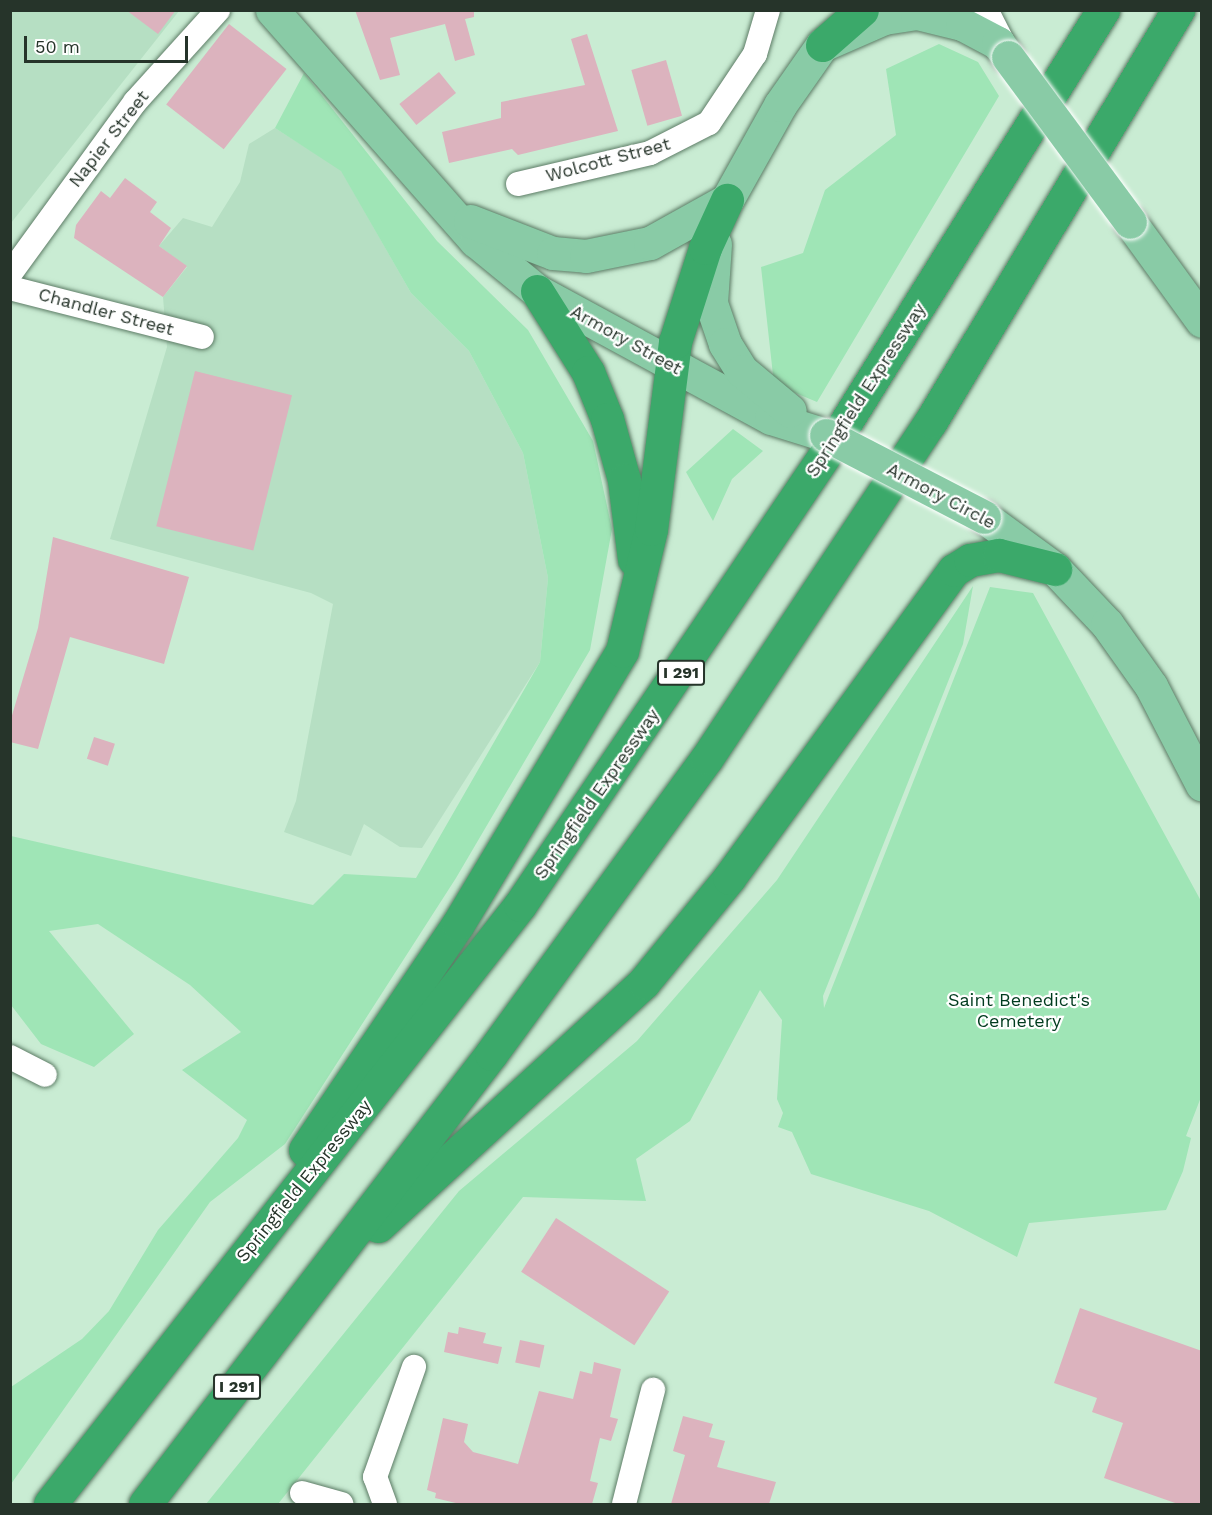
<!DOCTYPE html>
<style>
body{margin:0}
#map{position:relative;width:1212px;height:1515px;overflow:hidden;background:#c9ecd3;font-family:"Work Sans",sans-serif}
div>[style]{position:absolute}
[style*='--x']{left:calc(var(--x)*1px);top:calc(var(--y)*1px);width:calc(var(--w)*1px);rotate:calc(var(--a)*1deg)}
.built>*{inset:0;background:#b6dfc3}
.green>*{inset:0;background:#9fe5b6}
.building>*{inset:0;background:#dcb3be;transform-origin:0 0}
.roads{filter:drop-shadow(0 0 2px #5d7c66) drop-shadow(0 0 2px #5d7c66)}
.street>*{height:24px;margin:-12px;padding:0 12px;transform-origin:12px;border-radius:12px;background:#fff}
.secondary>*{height:33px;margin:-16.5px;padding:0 16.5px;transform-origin:16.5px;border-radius:16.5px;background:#fff}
.primary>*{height:33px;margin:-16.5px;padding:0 16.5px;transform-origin:16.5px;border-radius:16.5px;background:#89cba6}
.highway>*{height:33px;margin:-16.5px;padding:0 16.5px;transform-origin:16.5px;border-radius:16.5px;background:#3ba96a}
.bridges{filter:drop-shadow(0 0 2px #fff) drop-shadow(0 0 2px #fff)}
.primary-bridge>*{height:33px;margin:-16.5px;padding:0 16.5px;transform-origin:16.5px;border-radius:16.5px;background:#89cba6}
span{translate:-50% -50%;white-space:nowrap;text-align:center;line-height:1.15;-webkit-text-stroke:4.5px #fff;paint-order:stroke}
.shield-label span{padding:2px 4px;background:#fff;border:2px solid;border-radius:4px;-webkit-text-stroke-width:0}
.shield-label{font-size:16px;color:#26342a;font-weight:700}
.street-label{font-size:18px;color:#26342a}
.park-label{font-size:18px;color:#003b1e}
.frame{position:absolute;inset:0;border:12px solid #26342a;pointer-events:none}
.scale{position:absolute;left:24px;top:36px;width:164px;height:27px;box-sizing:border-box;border:3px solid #26342a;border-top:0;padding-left:8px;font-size:18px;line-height:21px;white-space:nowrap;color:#26342a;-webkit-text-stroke:4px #fff;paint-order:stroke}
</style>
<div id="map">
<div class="built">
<div style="clip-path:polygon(11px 11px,179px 11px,11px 223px)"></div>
<div style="clip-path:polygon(275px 128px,341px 170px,411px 293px,469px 351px,523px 453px,548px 578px,540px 662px,422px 848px,400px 847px,364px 824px,351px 856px,284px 832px,296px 801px,333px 604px,311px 593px,110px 539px,167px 347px,163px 297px,187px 267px,159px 246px,183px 218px,212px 227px,240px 182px,249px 144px)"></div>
</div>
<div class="green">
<div style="clip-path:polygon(939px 44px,978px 62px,999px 96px,817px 402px,774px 384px,761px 267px,803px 253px,825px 190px,896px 135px,886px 69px)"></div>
<div style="clip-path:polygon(304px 73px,437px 241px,528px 330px,593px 441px,612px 529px,590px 650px,456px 878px,285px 1144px,210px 1202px,11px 1484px,11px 1387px,82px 1339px,109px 1311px,158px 1230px,238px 1138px,247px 1120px,182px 1070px,241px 1032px,190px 985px,98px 924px,49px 931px,134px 1034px,94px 1067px,41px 1044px,11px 1005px,11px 836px,313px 905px,344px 874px,416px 878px,540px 662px,548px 578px,523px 453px,469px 351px,411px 293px,341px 171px,275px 128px)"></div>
<div style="clip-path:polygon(733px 429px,763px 451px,732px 479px,713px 521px,686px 472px)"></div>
<div style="clip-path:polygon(973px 586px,963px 644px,823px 996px,824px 1008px,990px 587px,1033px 593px,1201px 901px,1201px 1097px,1186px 1136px,1191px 1138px,1183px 1171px,1166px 1210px,1029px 1223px,1017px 1257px,929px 1211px,811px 1174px,792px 1132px,778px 1127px,783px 1113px,777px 1099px,782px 1020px,760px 990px,690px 1121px,636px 1159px,646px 1201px,523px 1197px,278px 1504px,206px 1504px,459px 1191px,637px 1041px,777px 880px)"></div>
</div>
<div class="building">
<div style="clip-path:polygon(126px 10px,176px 10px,158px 34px)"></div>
<div style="clip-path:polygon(355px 10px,474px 10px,474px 17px,465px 19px,475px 55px,455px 61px,445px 24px,390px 38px,400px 75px,380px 80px)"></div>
<div style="left:229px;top:24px;width:73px;height:102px;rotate:38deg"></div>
<div style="clip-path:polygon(587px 34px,618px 131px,518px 155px,512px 149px,449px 163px,442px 132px,501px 118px,501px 102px,585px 85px,571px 39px)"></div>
<div style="left:666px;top:60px;width:58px;height:36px;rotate:74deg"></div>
<div style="left:439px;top:72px;width:27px;height:51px;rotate:51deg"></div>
<div style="clip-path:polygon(125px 178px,157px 202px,150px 212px,171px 228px,159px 246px,187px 266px,163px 297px,74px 238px,76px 225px,101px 191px,110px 198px)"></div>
<div style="left:195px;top:371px;width:100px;height:160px;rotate:14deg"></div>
<div style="clip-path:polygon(53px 537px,189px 577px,164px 664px,70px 637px,38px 749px,10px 742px,10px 722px,38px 628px)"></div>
<div style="left:94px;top:737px;width:22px;height:23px;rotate:18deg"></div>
<div style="left:556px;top:1218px;width:135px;height:64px;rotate:33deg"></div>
<div style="clip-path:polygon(1080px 1308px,1202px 1351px,1202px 1504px,1178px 1504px,1104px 1478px,1123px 1423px,1092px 1412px,1097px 1398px,1054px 1383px)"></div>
<div style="clip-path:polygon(459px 1327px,486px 1333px,483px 1343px,502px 1347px,498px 1364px,444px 1352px,448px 1332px,458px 1334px)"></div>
<div style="left:520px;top:1340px;width:25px;height:23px;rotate:12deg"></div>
<div style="clip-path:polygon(594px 1362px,621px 1369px,610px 1417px,618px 1419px,611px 1441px,600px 1438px,590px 1481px,598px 1483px,592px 1504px,460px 1504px,435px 1498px,436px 1493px,427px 1490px,443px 1418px,468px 1424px,464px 1442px,473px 1452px,518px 1464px,539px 1391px,573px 1399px,580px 1371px,592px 1374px)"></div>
<div style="clip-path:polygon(683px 1416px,713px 1424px,709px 1437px,725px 1441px,717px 1467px,776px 1482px,769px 1504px,671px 1504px,685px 1455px,673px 1451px)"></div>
</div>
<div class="roads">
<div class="street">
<div style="--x:518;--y:184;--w:136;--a:-13.2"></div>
<div style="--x:650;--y:153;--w:66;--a:-27"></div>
<div style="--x:709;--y:123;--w:83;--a:-56.3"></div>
<div style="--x:755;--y:54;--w:46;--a:-73.5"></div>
<div style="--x:10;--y:274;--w:213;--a:-54"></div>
<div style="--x:135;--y:102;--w:124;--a:-47.9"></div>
<div style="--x:10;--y:288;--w:198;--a:14.3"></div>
<div style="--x:10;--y:1057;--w:39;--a:27"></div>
<div style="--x:302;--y:1493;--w:41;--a:15.8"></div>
<div style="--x:385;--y:1504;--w:29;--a:-110"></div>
<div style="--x:375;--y:1477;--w:117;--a:-70.5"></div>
<div style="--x:624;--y:1504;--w:118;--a:-75.7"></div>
</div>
<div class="secondary">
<div style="--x:981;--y:10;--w:37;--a:63"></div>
</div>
<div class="primary">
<div style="--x:272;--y:10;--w:308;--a:48.6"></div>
<div style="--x:476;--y:241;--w:79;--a:39.3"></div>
<div style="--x:537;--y:291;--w:266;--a:28.5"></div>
<div style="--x:771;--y:418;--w:58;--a:17.2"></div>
<div style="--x:470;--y:221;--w:89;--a:21.1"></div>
<div style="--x:553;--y:253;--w:33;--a:5"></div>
<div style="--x:586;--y:256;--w:65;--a:-11.5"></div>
<div style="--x:650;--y:243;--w:88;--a:-29.2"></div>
<div style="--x:727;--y:200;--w:109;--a:-60.8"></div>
<div style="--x:780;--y:105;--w:73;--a:-55"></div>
<div style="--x:822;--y:45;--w:68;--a:-23.5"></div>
<div style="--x:884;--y:18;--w:33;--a:-9"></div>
<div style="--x:917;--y:13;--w:46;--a:13.7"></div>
<div style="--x:962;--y:24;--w:41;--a:27.8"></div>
<div style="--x:998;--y:43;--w:17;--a:54"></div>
<div style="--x:1130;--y:222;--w:122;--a:54"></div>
<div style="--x:715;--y:244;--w:59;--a:93.9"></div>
<div style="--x:711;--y:303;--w:43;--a:71.1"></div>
<div style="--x:725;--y:344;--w:32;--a:58"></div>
<div style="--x:742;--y:371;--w:62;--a:39.8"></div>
<div style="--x:984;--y:517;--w:88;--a:36.2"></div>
<div style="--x:1055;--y:569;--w:76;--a:46.6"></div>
<div style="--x:1107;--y:624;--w:76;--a:54.6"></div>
<div style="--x:1151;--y:686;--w:111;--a:62.7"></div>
</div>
<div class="highway">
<div style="--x:822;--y:45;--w:53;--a:-41.2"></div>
<div style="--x:537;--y:291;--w:96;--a:57.8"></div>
<div style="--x:588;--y:372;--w:51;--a:68"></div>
<div style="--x:607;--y:419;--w:63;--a:74.4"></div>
<div style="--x:624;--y:480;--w:80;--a:82.8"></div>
<div style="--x:305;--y:1150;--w:273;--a:-55.9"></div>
<div style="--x:458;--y:924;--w:318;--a:-59"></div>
<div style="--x:622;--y:651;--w:125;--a:-76.6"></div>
<div style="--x:651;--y:529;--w:189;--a:-82.7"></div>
<div style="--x:675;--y:342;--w:99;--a:-72.3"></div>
<div style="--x:705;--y:248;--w:53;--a:-65.4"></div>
<div style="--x:378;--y:1226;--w:361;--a:-42.5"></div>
<div style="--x:644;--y:982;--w:134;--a:-50.7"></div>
<div style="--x:729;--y:878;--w:381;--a:-53.9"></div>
<div style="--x:954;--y:570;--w:19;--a:-32"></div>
<div style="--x:970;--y:560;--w:29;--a:-10"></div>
<div style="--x:999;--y:555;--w:58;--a:14"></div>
<div style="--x:50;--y:1504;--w:761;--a:-51.88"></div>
<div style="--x:520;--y:905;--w:554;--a:-55.88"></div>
<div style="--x:831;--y:446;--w:514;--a:-58.04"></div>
<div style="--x:145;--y:1504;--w:568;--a:-52.44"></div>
<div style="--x:491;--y:1054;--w:366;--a:-53.9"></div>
<div style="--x:707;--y:758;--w:405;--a:-56.4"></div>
<div style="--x:931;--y:421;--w:480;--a:-59"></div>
</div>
</div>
<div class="bridges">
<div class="primary-bridge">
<div style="--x:1008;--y:57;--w:205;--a:53.5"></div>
<div style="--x:826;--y:435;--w:178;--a:27.4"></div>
</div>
</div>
<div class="shield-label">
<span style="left:681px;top:673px">I 291</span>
<span style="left:237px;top:1387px">I 291</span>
</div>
<div class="street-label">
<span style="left:109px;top:139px;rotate:-52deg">Napier Street</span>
<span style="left:608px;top:160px;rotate:-15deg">Wolcott Street</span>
<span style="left:106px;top:312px;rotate:15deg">Chandler Street</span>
<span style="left:626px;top:340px;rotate:29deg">Armory Street</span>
<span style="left:866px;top:390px;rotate:-57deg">Springfield Expressway</span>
<span style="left:941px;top:496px;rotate:28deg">Armory Circle</span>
<span style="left:597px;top:794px;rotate:-55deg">Springfield Expressway</span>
<span style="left:304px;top:1181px;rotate:-51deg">Springfield Expressway</span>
</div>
<div class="park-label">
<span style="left:1019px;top:1011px">Saint Benedict's<br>Cemetery</span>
</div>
<div class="frame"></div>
<div class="scale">50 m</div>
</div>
